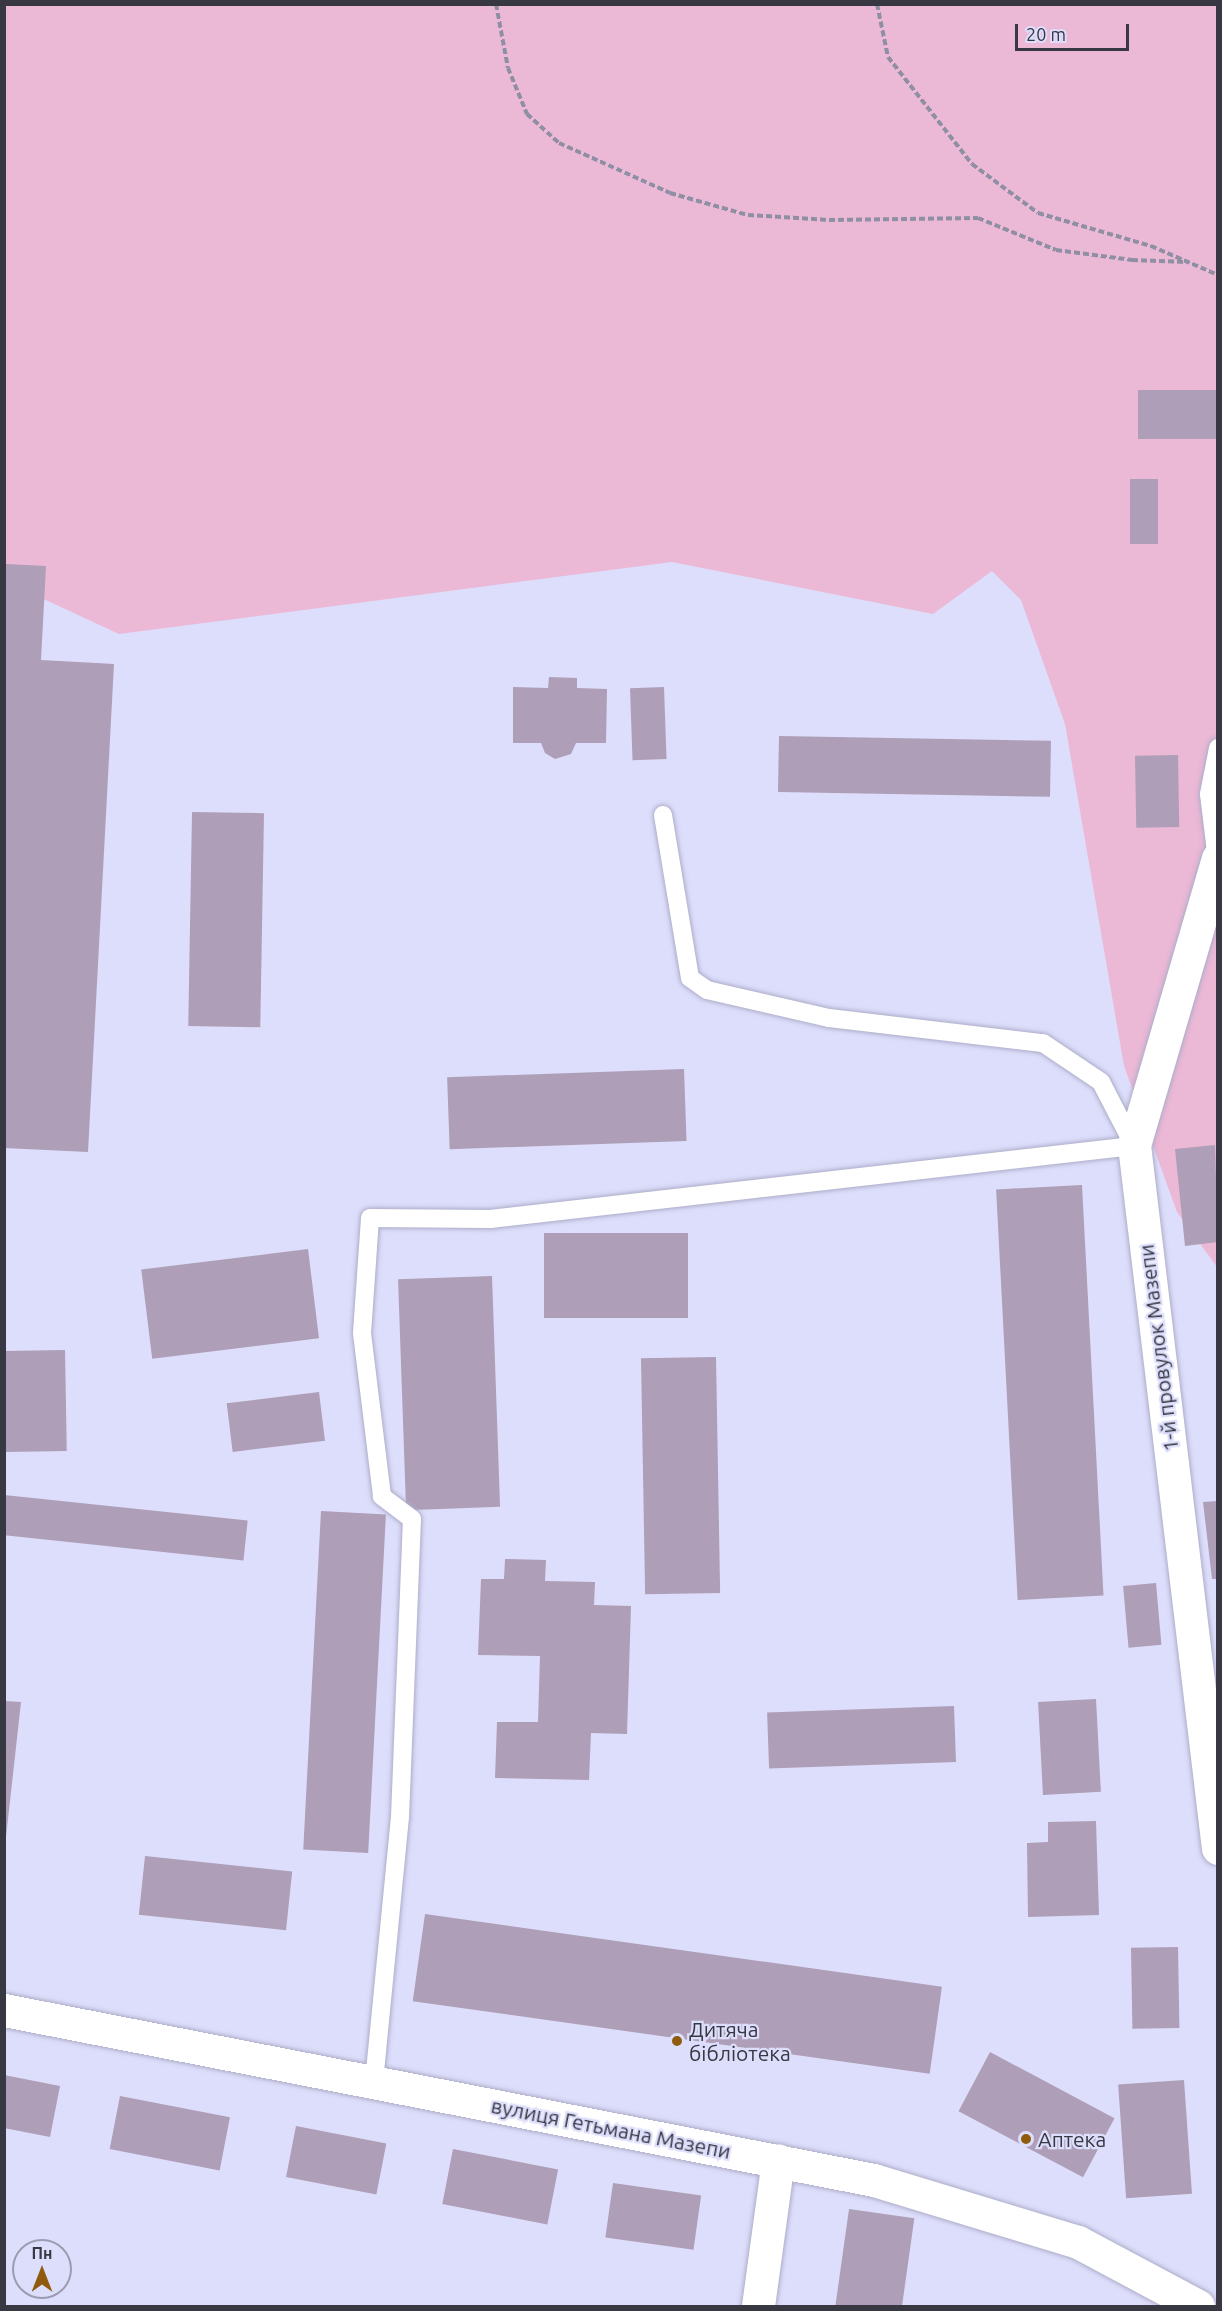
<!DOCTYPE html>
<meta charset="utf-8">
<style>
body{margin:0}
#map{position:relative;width:1222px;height:2311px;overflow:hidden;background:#dddefb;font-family:Ubuntu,sans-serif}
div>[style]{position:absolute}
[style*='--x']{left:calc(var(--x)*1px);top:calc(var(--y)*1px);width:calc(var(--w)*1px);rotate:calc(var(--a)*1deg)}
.green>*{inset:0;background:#ebb8d6}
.building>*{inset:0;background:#ae9eb7;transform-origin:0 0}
.path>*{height:4px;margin-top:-2px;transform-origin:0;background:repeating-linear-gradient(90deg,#8f8fa4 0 6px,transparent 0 9px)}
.roads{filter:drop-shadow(0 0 2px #adadc9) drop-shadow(0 0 2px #adadc9)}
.lane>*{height:18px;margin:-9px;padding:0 9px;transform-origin:9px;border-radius:9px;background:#fff}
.street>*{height:33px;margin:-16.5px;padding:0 16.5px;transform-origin:16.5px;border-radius:16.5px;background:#fff}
.secondary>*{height:33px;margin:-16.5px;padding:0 16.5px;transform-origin:16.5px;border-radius:16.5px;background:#fff}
.dots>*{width:16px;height:16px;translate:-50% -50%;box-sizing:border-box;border:3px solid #dddefb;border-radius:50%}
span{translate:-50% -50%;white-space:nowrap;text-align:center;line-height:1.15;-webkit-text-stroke:4.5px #dddefb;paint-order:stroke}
.street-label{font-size:21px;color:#383843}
.poi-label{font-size:21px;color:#383843}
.left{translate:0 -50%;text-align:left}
.frame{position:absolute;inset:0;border:6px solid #383843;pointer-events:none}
.north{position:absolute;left:12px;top:2239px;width:60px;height:60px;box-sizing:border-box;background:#dddefb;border:2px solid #9b9cb1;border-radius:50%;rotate:0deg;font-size:16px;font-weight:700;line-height:24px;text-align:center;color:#383843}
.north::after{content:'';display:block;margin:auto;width:21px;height:27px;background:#905b0e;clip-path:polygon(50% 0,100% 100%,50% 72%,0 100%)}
.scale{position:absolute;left:1015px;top:24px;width:114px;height:27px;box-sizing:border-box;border:3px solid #383843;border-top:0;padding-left:8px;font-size:18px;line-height:21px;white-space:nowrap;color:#383843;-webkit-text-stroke:4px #dddefb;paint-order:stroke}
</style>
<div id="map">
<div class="green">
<div style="clip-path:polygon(5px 5px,1217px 5px,1217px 1267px,1177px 1212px,1124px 1066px,1065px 724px,1021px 600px,992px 571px,933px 614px,672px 562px,119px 634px,5px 581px)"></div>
</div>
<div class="building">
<div style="left:1218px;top:390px;width:49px;height:80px;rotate:90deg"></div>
<div style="left:1130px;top:479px;width:28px;height:65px"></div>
<div style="clip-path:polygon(6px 564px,46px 566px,41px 660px,114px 664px,88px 1152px,4px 1148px)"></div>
<div style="clip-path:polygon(549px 677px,577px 678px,577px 688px,607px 689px,606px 743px,576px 743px,571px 754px,555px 759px,545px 753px,541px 743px,513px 743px,513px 687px,548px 688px)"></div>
<div style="left:664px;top:687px;width:72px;height:34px;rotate:88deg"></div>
<div style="left:779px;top:736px;width:272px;height:56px;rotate:1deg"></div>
<div style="left:1178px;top:755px;width:72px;height:43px;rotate:89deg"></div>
<div style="left:192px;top:812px;width:72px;height:214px;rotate:1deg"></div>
<div style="left:684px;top:1069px;width:72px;height:237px;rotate:88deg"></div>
<div style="clip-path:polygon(1215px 1145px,1218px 1242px,1185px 1246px,1175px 1149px)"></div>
<div style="left:1082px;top:1185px;width:411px;height:86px;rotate:87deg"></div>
<div style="left:544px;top:1233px;width:144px;height:85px"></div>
<div style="left:308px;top:1249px;width:90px;height:168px;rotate:83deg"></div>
<div style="left:492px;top:1276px;width:231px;height:94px;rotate:88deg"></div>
<div style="left:65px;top:1350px;width:101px;height:61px;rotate:89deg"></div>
<div style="left:716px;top:1357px;width:236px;height:75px;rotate:89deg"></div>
<div style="left:319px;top:1392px;width:49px;height:93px;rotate:83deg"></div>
<div style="left:4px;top:1495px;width:245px;height:40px;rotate:6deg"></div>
<div style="clip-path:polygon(1218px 1501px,1218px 1579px,1212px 1579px,1203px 1502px)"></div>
<div style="left:321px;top:1511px;width:65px;height:339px;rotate:3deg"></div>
<div style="clip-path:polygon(505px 1559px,546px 1560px,545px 1581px,595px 1582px,594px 1605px,631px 1606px,627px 1734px,591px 1733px,589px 1780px,495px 1778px,497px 1722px,538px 1722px,540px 1656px,478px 1655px,481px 1579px,504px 1579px)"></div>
<div style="left:1156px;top:1583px;width:62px;height:33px;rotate:85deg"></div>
<div style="left:1096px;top:1699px;width:93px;height:58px;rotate:87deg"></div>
<div style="clip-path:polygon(4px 1701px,21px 1702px,6px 1837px,4px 1837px)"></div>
<div style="left:954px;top:1706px;width:56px;height:187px;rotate:88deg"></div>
<div style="clip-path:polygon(1096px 1821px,1099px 1915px,1028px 1917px,1027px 1843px,1048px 1842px,1048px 1822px)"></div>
<div style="left:145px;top:1856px;width:148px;height:59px;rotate:6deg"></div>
<div style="left:425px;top:1914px;width:522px;height:88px;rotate:8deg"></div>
<div style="left:1178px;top:1947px;width:81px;height:47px;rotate:89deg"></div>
<div style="left:990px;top:2052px;width:141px;height:67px;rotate:28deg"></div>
<div style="clip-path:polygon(4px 2075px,60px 2086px,50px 2137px,4px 2128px)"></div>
<div style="left:1184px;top:2080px;width:114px;height:66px;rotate:86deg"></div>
<div style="left:120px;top:2096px;width:112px;height:54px;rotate:11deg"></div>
<div style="left:296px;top:2126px;width:92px;height:52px;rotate:11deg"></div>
<div style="left:453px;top:2149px;width:107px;height:56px;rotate:11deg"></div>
<div style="left:613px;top:2183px;width:89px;height:55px;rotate:8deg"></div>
<div style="left:849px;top:2209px;width:66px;height:98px;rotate:8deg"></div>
</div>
<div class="path">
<div style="--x:496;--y:4;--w:65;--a:79.4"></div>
<div style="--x:508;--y:68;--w:50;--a:67.6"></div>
<div style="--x:527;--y:114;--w:43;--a:42.2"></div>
<div style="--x:559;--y:143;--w:122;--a:24.2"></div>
<div style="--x:670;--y:193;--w:81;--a:15.8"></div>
<div style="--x:748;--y:215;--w:81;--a:3.5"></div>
<div style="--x:829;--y:220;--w:149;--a:-0.8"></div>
<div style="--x:978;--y:218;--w:84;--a:22.3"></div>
<div style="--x:1056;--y:250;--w:77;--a:7.5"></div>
<div style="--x:1132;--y:260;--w:55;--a:2.1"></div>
<div style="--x:877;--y:4;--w:54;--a:78.3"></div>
<div style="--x:888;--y:57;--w:136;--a:51.9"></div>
<div style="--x:972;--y:164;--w:82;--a:36.6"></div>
<div style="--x:1038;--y:213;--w:118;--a:16.3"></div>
<div style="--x:1151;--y:246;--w:73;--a:23.4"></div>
</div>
<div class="roads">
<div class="lane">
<div style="--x:663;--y:815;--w:165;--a:80.6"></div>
<div style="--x:690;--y:978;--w:21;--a:35"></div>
<div style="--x:707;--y:990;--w:125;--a:12.9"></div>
<div style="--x:829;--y:1018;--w:215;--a:6.7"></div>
<div style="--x:1043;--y:1043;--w:70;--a:33.9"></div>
<div style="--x:1101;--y:1082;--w:70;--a:62.7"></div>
<div style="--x:1217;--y:860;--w:66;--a:-96.9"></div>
<div style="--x:1209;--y:794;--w:47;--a:-78.9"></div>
<div style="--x:374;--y:2082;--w:266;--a:-84.4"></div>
<div style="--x:400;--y:1817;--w:298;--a:-87.7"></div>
<div style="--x:412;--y:1519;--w:38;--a:-143"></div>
<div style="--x:382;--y:1496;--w:164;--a:-97"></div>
<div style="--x:362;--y:1333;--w:115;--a:-86"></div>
<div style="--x:370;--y:1218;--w:120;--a:0.5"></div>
<div style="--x:490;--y:1219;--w:656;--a:-6.48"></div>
</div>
<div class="street">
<div style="--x:1218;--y:858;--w:299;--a:106.3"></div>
<div style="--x:1134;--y:1145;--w:708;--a:83.19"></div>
<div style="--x:758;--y:2306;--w:147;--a:-82.2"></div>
</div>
<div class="secondary">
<div style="--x:4;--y:2010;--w:886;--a:11.06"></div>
<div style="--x:874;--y:2180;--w:213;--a:16.9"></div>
<div style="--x:1078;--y:2242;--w:136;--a:28.1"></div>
</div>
</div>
<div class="dots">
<div style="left:677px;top:2041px;background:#905b0e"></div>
<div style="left:1026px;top:2139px;background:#905b0e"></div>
</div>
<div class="street-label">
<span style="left:1158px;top:1348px;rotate:-97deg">1-й провулок Мазепи</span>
<span style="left:611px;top:2128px;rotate:11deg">вулиця Гетьмана Мазепи</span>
</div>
<div class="poi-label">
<span class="left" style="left:689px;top:2041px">Дитяча<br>бібліотека</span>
<span class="left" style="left:1038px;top:2139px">Аптека</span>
</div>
<div class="frame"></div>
<div class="north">Пн</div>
<div class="scale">20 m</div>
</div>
